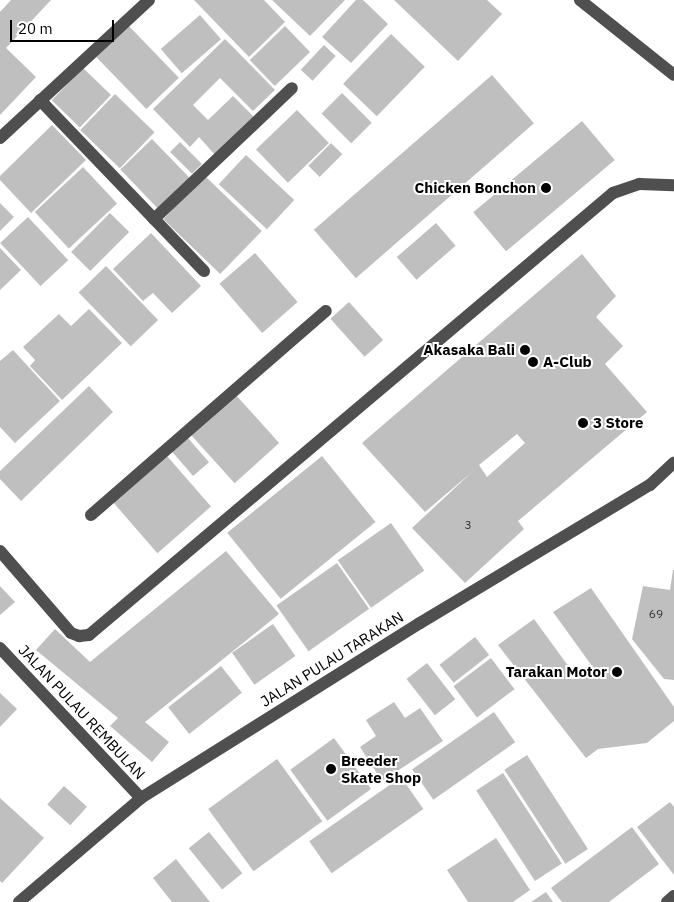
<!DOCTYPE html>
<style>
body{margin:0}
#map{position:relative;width:674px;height:902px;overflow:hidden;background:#fff;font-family:"IBM Plex Sans",sans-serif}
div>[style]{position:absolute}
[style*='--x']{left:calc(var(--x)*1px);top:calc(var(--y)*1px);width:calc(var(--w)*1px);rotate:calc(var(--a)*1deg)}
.building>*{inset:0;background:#bfbfbf;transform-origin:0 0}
.minor>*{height:12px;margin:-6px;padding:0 6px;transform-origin:6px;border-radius:6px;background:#4f4f4f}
.dots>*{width:14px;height:14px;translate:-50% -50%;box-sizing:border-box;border:2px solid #fff;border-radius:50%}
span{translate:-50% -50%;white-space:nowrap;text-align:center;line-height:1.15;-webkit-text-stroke:4px #fff;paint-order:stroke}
.number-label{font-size:12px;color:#303030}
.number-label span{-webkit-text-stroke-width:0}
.poi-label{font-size:15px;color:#000;font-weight:700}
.right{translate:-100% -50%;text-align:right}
.left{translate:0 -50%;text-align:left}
.street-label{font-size:15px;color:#000}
.scale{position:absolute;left:10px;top:20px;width:104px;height:22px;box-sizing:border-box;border:2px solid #000;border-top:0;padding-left:6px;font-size:15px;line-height:18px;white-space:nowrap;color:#000;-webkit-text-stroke:4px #fff;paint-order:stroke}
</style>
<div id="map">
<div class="building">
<div style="clip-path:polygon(11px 0,51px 0,6px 48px,36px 77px,0 115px,0 12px)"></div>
<div style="clip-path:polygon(194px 0,264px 0,285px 22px,249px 57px)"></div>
<div style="clip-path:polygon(272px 0,345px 0,310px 36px)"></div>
<div style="clip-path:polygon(356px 0,363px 0,388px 24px,351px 63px,322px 37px)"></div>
<div style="clip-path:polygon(394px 0,487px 0,502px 14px,458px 61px)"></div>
<div style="left:200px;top:15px;width:32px;height:52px;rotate:49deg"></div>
<div style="left:126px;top:23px;width:76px;height:45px;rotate:46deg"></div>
<div style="left:285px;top:26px;width:36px;height:49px;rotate:46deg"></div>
<div style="left:391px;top:34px;width:47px;height:69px;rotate:44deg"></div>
<div style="clip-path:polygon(225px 39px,275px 90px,253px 111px,220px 78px,193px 105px,208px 120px,233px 96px,255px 118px,216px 156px,199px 137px,190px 147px,153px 109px)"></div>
<div style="left:324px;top:45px;width:16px;height:34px;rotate:43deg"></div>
<div style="left:83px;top:68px;width:39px;height:45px;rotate:44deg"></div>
<div style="left:492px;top:75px;width:64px;height:236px;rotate:49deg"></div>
<div style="left:342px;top:93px;width:42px;height:29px;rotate:45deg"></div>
<div style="left:115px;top:94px;width:55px;height:50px;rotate:44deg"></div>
<div style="left:297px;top:110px;width:46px;height:57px;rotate:46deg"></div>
<div style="left:582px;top:121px;width:51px;height:142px;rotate:50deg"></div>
<div style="clip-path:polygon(52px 125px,86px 160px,31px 213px,0 180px,0 176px)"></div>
<div style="left:152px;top:139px;width:55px;height:44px;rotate:46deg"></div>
<div style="left:180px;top:142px;width:31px;height:14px;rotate:45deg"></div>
<div style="left:331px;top:143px;width:16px;height:32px;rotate:45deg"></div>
<div style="left:246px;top:155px;width:66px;height:40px;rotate:43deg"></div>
<div style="left:83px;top:167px;width:50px;height:66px;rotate:47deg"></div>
<div style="left:205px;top:176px;width:79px;height:60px;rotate:44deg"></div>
<div style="clip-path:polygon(0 203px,14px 217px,0 231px)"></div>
<div style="left:110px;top:213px;width:27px;height:55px;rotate:45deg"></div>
<div style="left:28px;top:217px;width:59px;height:38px;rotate:47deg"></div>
<div style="left:436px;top:223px;width:30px;height:52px;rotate:49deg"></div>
<div style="clip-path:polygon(151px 233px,201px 286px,172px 313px,153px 293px,143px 301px,113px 269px)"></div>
<div style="clip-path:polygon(0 248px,21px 270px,0 290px)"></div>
<div style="left:255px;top:253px;width:65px;height:47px;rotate:49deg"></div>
<div style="clip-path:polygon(evenodd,582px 254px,616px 296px,596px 317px,623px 346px,605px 364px,647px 412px,518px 521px,524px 529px,465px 583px,412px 528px,472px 472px,425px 512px,362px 443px,582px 254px,517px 434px,525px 443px,487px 477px,479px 465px,517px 434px)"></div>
<div style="left:106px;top:266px;width:75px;height:38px;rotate:46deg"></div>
<div style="left:349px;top:302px;width:51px;height:25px;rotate:48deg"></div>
<div style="clip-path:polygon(89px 309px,122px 343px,62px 400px,30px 366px,35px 360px,23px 347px,59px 314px,71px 326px)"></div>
<div style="clip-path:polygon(13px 350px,60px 401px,15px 443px,0 427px,0 361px)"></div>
<div style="clip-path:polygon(89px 386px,113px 412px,21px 501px,0 479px,0 471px)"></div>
<div style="left:235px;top:394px;width:66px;height:60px;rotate:48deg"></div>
<div style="left:188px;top:438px;width:32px;height:21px;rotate:49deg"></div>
<div style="left:167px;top:456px;width:67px;height:71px;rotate:49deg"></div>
<div style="left:322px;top:456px;width:85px;height:122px;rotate:51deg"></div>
<div style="left:391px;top:523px;width:58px;height:65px;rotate:55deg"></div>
<div style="clip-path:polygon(226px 551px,279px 614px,145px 722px,169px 742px,152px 762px,110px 726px,118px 718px,36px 650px,55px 629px,90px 662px)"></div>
<div style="left:337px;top:563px;width:56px;height:74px;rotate:55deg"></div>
<div style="clip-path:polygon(673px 570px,674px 570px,674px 680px,664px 679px,632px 639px,643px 586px,670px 590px)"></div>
<div style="clip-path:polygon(0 586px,15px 602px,0 615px)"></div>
<div style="clip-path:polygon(591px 588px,674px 707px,674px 721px,647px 743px,598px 749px,586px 758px,498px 645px,534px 619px,577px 678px,592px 666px,553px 612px)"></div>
<div style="left:273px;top:624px;width:39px;height:50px;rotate:55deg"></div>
<div style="left:475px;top:637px;width:23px;height:45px;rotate:52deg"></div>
<div style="left:491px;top:658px;width:39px;height:47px;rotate:53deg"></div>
<div style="left:427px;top:663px;width:46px;height:26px;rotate:52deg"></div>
<div style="left:221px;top:666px;width:34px;height:67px;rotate:52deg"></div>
<div style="clip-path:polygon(0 693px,17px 709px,0 727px)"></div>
<div style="clip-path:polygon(394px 702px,405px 718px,420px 708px,443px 741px,382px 781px,360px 747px,376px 736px,366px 720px)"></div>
<div style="left:494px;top:712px;width:37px;height:100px;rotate:55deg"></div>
<div style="left:334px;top:738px;width:63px;height:54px;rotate:54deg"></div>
<div style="left:527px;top:755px;width:112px;height:27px;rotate:57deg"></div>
<div style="left:277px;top:759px;width:77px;height:85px;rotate:54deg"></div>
<div style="left:503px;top:773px;width:108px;height:32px;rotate:57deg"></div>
<div style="left:401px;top:777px;width:39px;height:112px;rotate:55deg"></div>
<div style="left:64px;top:786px;width:31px;height:25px;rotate:42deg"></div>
<div style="clip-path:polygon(0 798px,44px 838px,2px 883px,0 881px)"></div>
<div style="clip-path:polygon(670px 802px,674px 807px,674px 875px,637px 827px)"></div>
<div style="clip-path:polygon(632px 827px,659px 864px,609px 902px,562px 902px,551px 888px)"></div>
<div style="left:209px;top:832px;width:53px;height:26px;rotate:51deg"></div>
<div style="clip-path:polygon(496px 838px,530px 890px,513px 902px,468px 902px,447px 870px)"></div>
<div style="clip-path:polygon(176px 859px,210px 902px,172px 902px,153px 878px)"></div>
<div style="clip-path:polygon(546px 892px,553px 902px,531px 902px)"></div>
</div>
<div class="minor">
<div style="--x:580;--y:0;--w:120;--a:38.6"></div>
<div style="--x:40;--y:100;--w:237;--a:46.2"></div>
<div style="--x:0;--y:138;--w:203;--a:-42.8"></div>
<div style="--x:154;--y:219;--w:190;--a:-43.5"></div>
<div style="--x:91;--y:515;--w:311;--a:-41"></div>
<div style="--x:0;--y:551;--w:108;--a:49.1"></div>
<div style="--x:71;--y:633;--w:9;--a:21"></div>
<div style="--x:79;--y:636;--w:10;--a:-6"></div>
<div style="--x:89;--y:635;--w:686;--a:-40.15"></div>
<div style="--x:613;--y:193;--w:28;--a:-19"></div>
<div style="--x:639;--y:184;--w:35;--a:2"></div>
<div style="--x:0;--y:648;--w:206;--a:46.8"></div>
<div style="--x:19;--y:902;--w:160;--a:-40.4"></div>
<div style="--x:141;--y:798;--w:329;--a:-32.1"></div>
<div style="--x:420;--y:623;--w:268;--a:-31"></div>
<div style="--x:650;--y:485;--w:33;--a:-43"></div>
<div style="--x:667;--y:902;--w:9;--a:-41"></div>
</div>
<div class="dots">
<div style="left:546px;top:188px;background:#000"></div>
<div style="left:525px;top:350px;background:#000"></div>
<div style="left:533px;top:362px;background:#000"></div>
<div style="left:583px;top:423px;background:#000"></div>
<div style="left:617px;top:672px;background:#000"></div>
<div style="left:331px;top:769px;background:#000"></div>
</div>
<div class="number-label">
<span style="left:468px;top:525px">3</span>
<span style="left:656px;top:614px">69</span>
</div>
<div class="poi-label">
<span class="right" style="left:536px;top:188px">Chicken Bonchon</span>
<span class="right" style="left:515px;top:350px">Akasaka Bali</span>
<span class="left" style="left:543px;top:362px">A-Club</span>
<span class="left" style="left:593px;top:423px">3 Store</span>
<span class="right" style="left:607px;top:672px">Tarakan Motor</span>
<span class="left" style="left:341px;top:769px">Breeder<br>Skate Shop</span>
</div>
<div class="street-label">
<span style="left:332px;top:659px;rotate:-32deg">JALAN PULAU TARAKAN</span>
<span style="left:82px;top:712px;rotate:47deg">JALAN PULAU REMBULAN</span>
</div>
<div class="scale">20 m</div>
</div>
